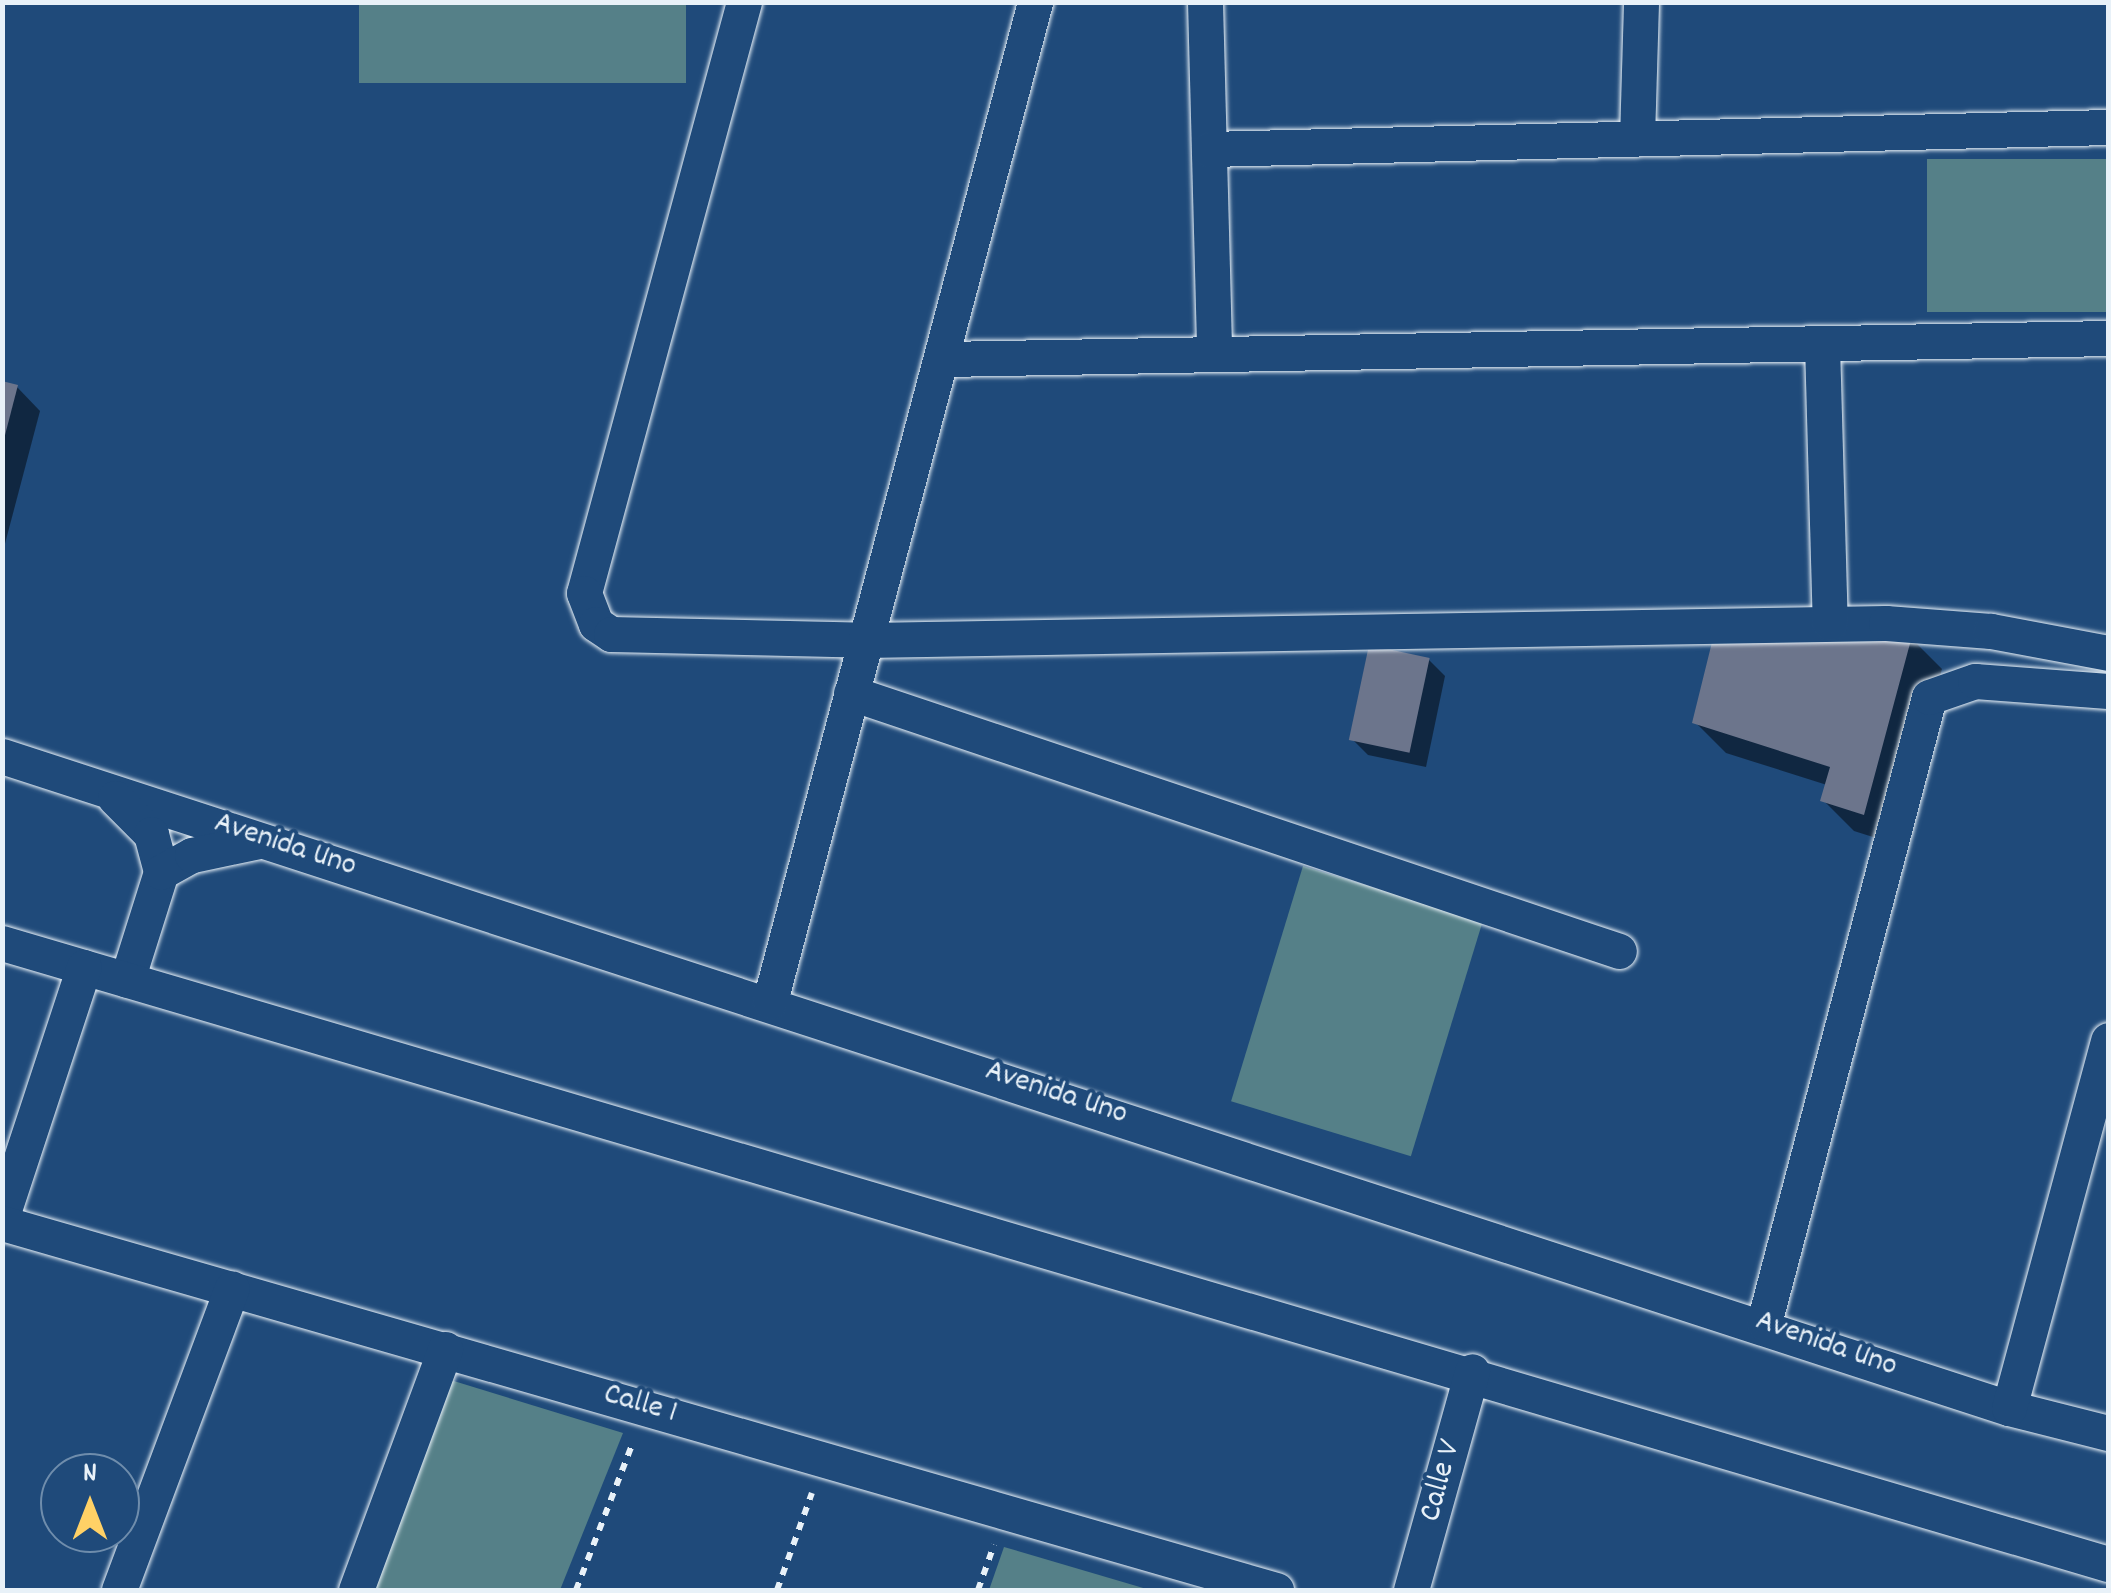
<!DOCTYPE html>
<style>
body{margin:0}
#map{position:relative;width:2111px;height:1593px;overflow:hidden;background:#1f4a7a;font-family:Dekko,sans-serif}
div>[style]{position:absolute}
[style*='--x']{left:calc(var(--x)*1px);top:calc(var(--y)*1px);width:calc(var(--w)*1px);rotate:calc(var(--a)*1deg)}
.green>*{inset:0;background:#558088;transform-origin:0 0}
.shadow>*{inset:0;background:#0007}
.building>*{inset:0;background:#6c758c;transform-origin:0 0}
.path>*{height:6px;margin-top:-3px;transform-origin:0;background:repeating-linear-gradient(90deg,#e8f1f8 0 8px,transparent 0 16px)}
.roads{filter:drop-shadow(0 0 2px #e8f1f8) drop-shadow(0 0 2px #e8f1f8)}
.minor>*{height:35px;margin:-17.5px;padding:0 17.5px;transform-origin:17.5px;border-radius:17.5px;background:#1f4a7a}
span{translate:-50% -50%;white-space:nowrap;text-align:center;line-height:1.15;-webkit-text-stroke:8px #1f4a7a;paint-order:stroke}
.street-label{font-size:32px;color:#e8f1f8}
.frame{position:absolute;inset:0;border:5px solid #e8f1f8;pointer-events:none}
.north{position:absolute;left:40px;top:1453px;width:100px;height:100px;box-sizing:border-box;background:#1f4a7a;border:2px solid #6f8dac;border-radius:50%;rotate:0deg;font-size:28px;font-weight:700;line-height:40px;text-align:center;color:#e8f1f8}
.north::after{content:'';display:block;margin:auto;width:35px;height:45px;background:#ffd166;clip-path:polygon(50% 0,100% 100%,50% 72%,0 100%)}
</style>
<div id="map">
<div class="green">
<div style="left:359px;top:3px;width:327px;height:80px"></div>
<div style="left:1927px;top:159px;width:181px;height:153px"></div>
<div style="left:1303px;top:866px;width:188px;height:246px;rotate:17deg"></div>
<div style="clip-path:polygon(444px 1378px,623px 1433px,560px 1590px,363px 1590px)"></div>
<div style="clip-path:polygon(1004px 1547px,1150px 1590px,989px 1590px)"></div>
</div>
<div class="shadow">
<div style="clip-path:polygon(2px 384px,17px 387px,40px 411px,2px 555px)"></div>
<div style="clip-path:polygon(1911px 638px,1942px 669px,1895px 844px,1854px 831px,1823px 800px,1827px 785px,1726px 753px,1695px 722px)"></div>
<div style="clip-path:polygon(1429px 660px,1445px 676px,1426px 767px,1368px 755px,1352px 739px)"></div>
</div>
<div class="building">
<div style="clip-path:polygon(2px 381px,18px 385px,4px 439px,2px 439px)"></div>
<div style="clip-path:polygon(1714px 634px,1912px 636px,1864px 815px,1820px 801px,1830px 767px,1692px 723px)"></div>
<div style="left:1369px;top:645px;width:62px;height:97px;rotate:12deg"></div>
</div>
<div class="path">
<div style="--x:576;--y:1590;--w:159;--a:-68.9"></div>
<div style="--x:777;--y:1590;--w:103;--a:-70.2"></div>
<div style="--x:978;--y:1590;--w:48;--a:-70.4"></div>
</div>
<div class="roads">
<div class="minor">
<div style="--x:744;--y:2;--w:612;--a:105.15"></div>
<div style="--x:584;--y:593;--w:33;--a:69"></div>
<div style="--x:596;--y:624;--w:18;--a:34"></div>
<div style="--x:611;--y:634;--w:255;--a:1.3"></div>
<div style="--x:866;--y:640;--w:1020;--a:-0.95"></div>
<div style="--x:1886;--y:623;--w:105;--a:4.4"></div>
<div style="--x:1991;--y:631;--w:119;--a:10.6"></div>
<div style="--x:1205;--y:2;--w:352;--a:88.5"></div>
<div style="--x:1637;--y:138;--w:136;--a:-88.3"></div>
<div style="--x:1209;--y:149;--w:899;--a:-1.4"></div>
<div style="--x:1822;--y:344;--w:279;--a:88.4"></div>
<div style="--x:943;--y:359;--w:1165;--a:-1.03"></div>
<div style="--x:851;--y:693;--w:810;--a:18.57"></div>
<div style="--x:2;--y:756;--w:2110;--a:18"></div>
<div style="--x:2009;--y:1408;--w:102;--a:14.2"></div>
<div style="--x:115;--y:798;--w:51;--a:45"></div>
<div style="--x:151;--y:834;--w:39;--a:75"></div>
<div style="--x:161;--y:872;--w:113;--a:107.5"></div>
<div style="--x:161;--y:872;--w:35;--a:-29"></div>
<div style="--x:192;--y:855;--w:68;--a:-11.8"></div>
<div style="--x:2;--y:943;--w:2196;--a:16.43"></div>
<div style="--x:770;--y:1001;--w:1034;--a:-75.14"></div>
<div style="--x:2;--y:1216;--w:262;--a:-71.8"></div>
<div style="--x:2;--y:1223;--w:1326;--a:16.07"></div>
<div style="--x:1764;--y:1323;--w:647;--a:-75.23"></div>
<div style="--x:1929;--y:697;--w:49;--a:-19.2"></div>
<div style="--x:1975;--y:681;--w:133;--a:4.3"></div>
<div style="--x:2009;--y:1408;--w:381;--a:-74.9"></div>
<div style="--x:119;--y:1590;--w:322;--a:-69.5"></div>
<div style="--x:356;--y:1590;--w:257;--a:-69.7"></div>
<div style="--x:1411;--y:1590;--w:227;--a:-74.4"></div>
</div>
</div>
<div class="street-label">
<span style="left:285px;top:846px;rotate:18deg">Avenida Uno</span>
<span style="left:1056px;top:1094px;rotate:18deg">Avenida Uno</span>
<span style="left:1826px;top:1345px;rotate:19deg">Avenida Uno</span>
<span style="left:640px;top:1405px;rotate:16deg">Calle 1</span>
<span style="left:1442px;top:1481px;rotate:-75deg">Calle V</span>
</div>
<div class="frame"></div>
<div class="north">N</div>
</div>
